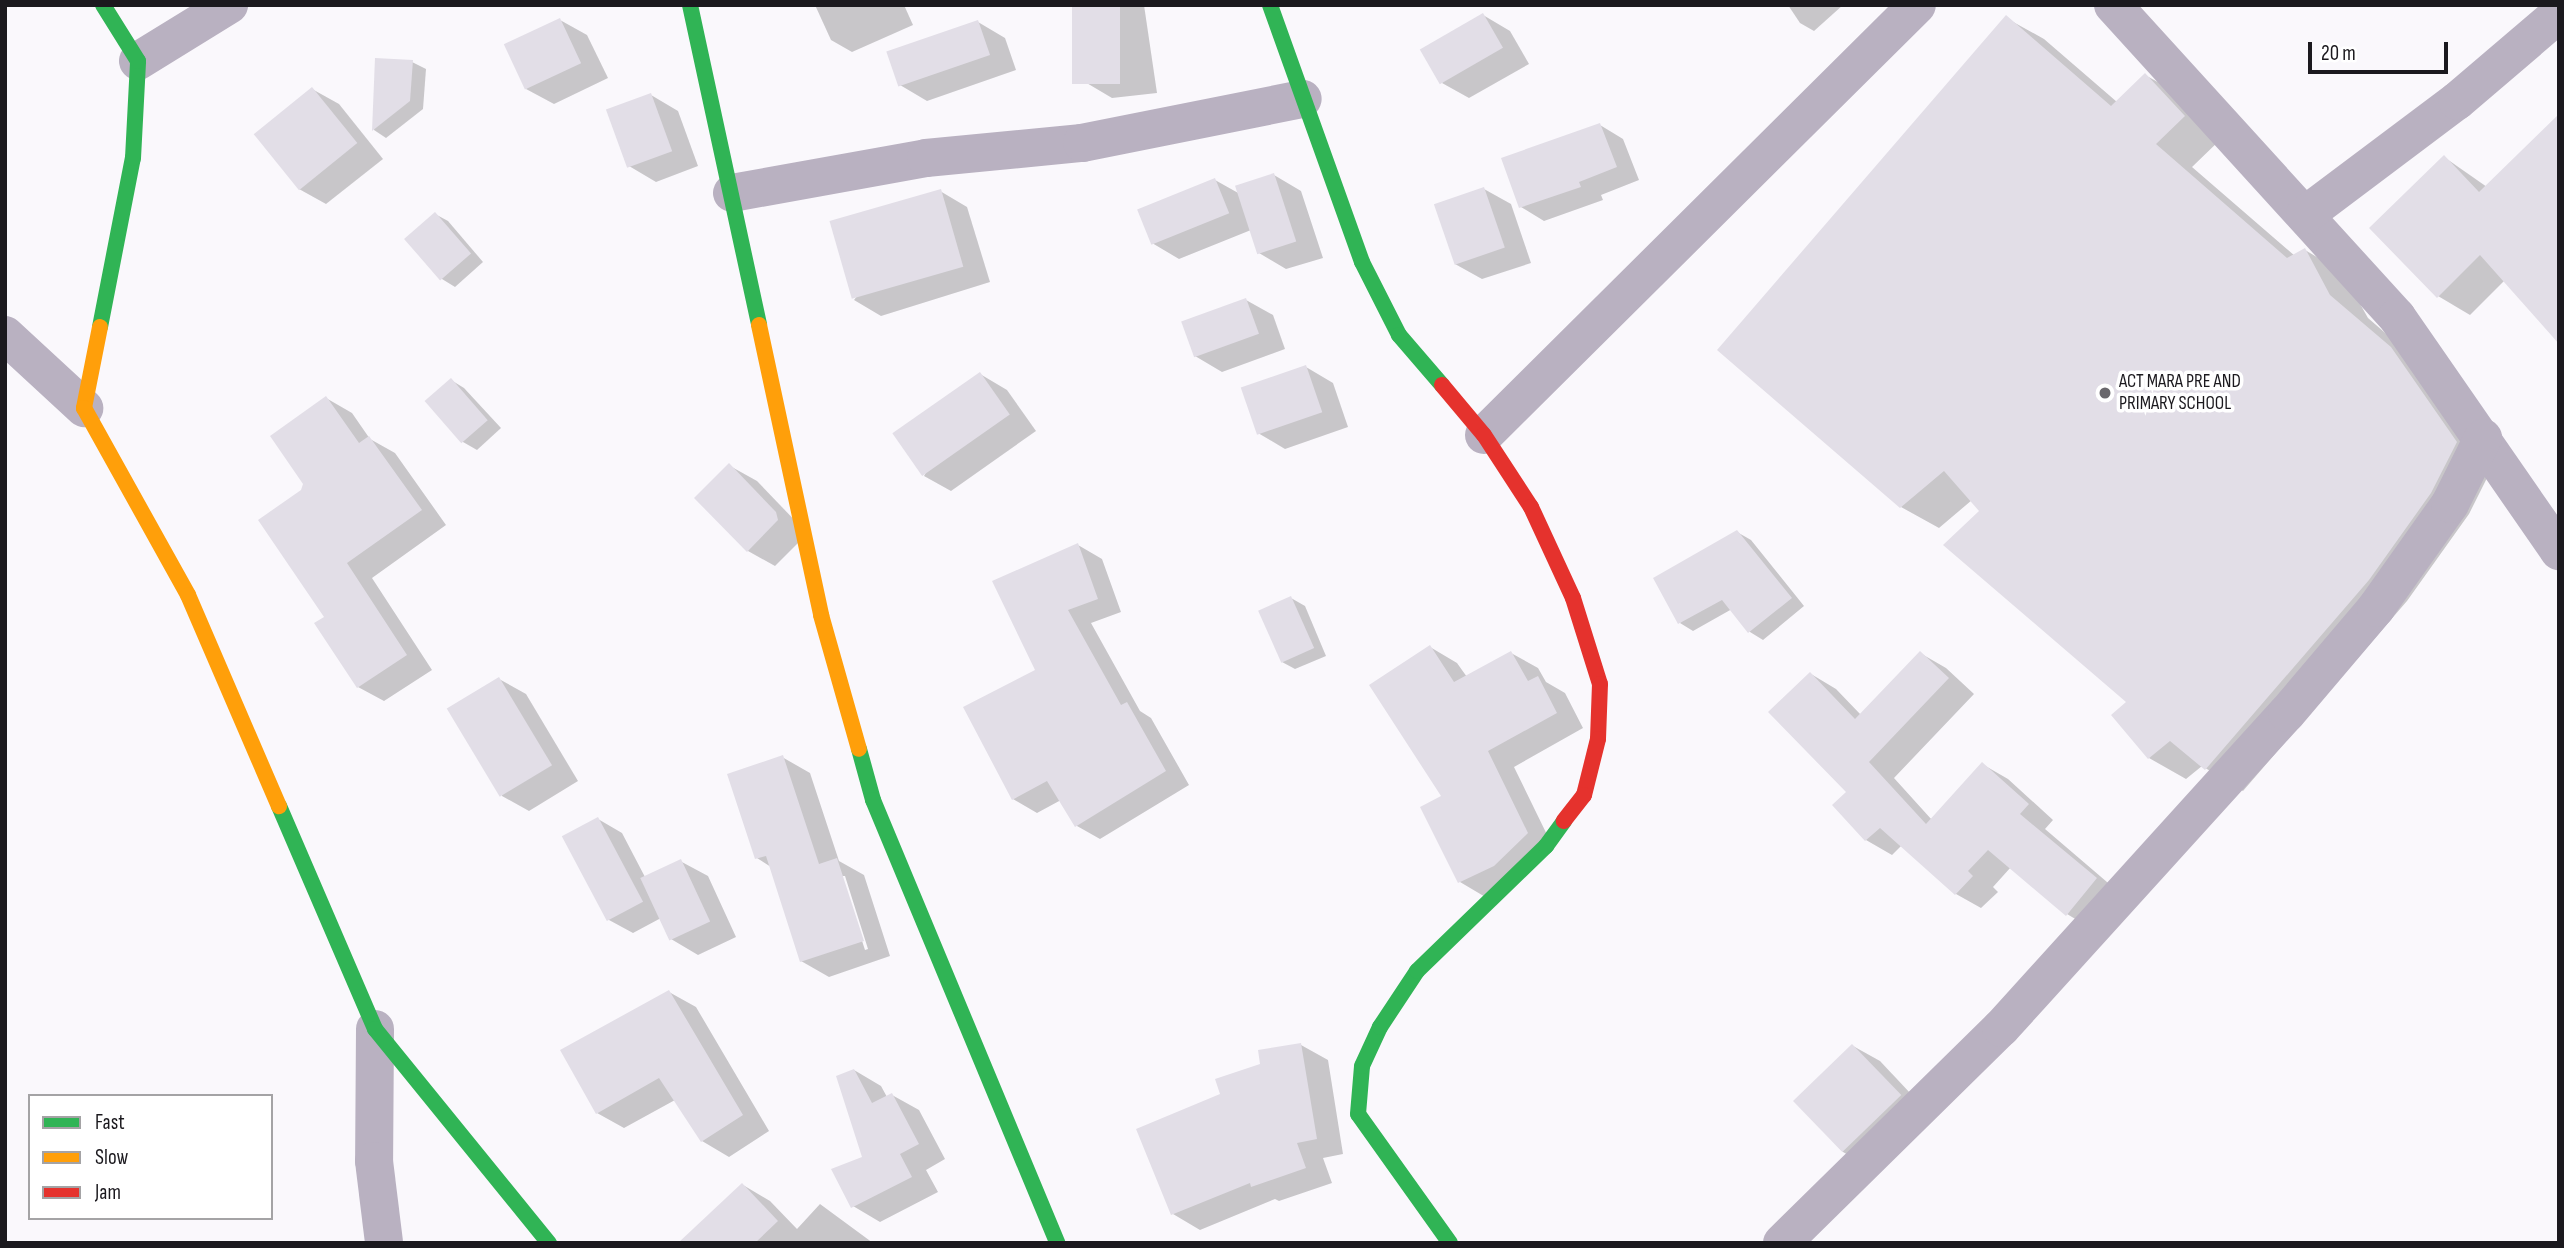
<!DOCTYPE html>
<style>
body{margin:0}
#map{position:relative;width:2564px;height:1248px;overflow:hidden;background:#faf8fc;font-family:"Sofia Sans Condensed",sans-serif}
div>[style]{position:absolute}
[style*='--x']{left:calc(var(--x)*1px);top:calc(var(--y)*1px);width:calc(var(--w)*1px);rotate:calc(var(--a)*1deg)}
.shadow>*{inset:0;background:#0003}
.building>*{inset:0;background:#e2dee7;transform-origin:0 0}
.street>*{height:38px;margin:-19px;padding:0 19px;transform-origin:19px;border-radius:19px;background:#b9b1c1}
.fast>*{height:16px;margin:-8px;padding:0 8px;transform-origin:8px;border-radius:8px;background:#30b455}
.slow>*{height:16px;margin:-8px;padding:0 8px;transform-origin:8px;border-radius:8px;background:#ff9f0a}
.jam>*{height:16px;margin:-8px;padding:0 8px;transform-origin:8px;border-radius:8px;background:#e5322d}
.dots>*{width:19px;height:19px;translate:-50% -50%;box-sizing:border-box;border:4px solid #fff;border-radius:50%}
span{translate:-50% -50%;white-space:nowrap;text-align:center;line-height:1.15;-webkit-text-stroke:7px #fff;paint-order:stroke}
.poi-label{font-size:19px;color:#1b191e}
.left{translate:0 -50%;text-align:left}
.frame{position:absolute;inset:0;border:7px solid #1b191e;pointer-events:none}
.legend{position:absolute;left:28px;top:1094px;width:245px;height:126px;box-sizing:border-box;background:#fff;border:2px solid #a4a3a5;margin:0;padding:9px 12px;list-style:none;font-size:21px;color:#1b191e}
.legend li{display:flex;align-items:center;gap:14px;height:35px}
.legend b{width:35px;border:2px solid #a4a3a5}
.scale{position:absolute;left:2308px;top:42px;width:140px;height:32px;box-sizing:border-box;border:4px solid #1b191e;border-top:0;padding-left:9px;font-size:21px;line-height:24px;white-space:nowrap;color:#1b191e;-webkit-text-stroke:5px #fff;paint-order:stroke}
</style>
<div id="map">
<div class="shadow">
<div style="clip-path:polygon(815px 5px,904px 5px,913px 25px,852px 52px,831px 40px)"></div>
<div style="clip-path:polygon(1074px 5px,1144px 5px,1157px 93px,1112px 98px,1085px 82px)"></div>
<div style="clip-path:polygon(1788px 5px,1843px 5px,1814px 31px,1800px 23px)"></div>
<div style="clip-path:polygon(1483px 15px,1510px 31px,1529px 64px,1469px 98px,1442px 83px)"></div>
<div style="clip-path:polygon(2006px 18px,2044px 39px,2117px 102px,2145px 75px,2183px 96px,2221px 139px,2192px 167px,2295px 256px,2305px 250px,2342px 272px,2368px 318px,2429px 371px,2494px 464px,2469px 514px,2407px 601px,2243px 791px,2202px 766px,2186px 779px,2149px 758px,2128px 702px,1972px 500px,1939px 528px,1901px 507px)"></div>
<div style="clip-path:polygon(560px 20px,587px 35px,608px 78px,554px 104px,526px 89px)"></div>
<div style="clip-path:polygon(978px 22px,1005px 38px,1016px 70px,927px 101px,900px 85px)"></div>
<div style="clip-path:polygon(377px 60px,412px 62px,426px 69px,423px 109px,386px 138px,374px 130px)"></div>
<div style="clip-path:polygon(312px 89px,339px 104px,383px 159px,326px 204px,299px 189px)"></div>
<div style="clip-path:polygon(651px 95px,678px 111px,698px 166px,656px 182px,629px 166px)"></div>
<div style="clip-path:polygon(1600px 125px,1623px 139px,1639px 180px,1601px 195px,1603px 200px,1544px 221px,1521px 207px)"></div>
<div style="clip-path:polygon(2444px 157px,2487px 187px,2505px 280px,2470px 315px,2438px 296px)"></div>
<div style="clip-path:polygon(1274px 175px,1301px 191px,1323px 258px,1286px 269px,1259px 253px,1251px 230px,1179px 259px,1152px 243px,1215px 180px,1240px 194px)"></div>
<div style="clip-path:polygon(1484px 189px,1511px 204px,1531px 263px,1482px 279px,1455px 264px)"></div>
<div style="clip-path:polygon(940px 191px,967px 207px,990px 282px,881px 316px,854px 300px)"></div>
<div style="clip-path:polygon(435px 214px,448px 221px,483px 262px,455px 287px,442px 279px)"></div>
<div style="clip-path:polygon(1246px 300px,1273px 315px,1285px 349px,1222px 372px,1195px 356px)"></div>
<div style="clip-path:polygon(1306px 367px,1333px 383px,1348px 427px,1285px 449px,1258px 433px)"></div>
<div style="clip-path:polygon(980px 374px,1007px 390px,1036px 431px,951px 491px,924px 476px)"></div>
<div style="clip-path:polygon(451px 380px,464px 388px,501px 428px,477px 450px,463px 442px)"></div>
<div style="clip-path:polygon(326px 398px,352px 413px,370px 439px,395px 453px,446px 525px,372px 578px,432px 670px,384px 701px,358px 687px,326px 617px,302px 491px)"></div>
<div style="clip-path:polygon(730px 466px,757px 481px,803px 529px,805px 536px,775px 566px,748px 551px)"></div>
<div style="clip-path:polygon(1737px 532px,1751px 540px,1804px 606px,1763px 640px,1750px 632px,1732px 609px,1693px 631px,1680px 623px)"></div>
<div style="clip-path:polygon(1078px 545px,1102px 559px,1121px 612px,1091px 623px,1140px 711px,1151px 718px,1189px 785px,1100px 839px,1077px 826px,1061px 800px,1037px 813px,1013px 799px,1037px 670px)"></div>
<div style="clip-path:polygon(1291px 598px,1305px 606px,1326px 656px,1295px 669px,1282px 662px)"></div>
<div style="clip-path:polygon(1430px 647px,1457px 663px,1467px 677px,1511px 653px,1538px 668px,1546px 682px,1565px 693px,1583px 728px,1514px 767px,1554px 849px,1487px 898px,1460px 882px,1444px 797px)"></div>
<div style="clip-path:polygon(1920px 653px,1946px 668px,1974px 694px,1894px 778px,1932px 820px,1982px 764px,2008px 779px,2053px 820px,2045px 829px,2121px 894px,2092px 929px,2067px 914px,2011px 867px,1993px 887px,1998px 892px,1981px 908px,1956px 894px,1902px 845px,1892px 855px,1866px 840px,1834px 805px,1848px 793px,1811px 674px,1836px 689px,1861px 715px)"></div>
<div style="clip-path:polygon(499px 679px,526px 694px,578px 781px,529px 811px,502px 796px)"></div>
<div style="clip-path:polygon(evenodd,782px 757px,810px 773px,839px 861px,864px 875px,890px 956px,829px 977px,801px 961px,771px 867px,757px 858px,782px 757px,841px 876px,845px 876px,868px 949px,865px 950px,841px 876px)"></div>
<div style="clip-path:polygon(598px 819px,622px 833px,645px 877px,680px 861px,708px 876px,736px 937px,698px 955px,671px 939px,661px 918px,633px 933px,609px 920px)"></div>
<div style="clip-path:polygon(669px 992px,696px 1007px,769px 1131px,729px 1157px,702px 1141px,675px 1100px,624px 1128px,597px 1113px)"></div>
<div style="clip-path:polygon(1301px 1045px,1328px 1060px,1343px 1154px,1323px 1158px,1332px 1183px,1279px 1201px,1275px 1199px,1200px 1230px,1173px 1214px,1262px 1065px)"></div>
<div style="clip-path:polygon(1853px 1046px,1880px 1061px,1927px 1111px,1870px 1167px,1843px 1152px,1795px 1101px)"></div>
<div style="clip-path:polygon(854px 1070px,881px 1086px,887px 1097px,892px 1095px,919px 1110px,945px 1159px,926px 1170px,938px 1192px,880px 1222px,853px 1206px,864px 1158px)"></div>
<div style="clip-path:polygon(743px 1185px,770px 1201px,797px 1229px,820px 1204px,873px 1243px,700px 1243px)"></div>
</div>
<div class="building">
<div style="left:1072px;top:5px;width:48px;height:79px"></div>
<div style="left:1483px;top:13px;width:40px;height:73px;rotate:60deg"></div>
<div style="clip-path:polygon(2006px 15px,2111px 106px,2145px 73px,2185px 116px,2156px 144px,2287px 258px,2305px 248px,2330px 295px,2391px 347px,2457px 442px,2431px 493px,2369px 580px,2205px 770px,2170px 741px,2148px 759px,2111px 715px,2126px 702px,1943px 545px,1979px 511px,1944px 471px,1900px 508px,1717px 350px)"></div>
<div style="left:560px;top:18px;width:50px;height:62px;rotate:65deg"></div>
<div style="left:978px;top:20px;width:37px;height:97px;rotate:71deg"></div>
<div style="clip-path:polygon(375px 58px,413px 60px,410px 101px,372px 131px)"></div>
<div style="left:312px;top:87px;width:72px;height:75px;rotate:51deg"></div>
<div style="left:651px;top:93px;width:62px;height:48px;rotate:70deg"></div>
<div style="clip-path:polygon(2559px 114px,2559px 344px,2480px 255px,2437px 298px,2369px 228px,2444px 155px,2479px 192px)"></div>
<div style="clip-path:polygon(1600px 123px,1617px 167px,1579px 182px,1581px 187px,1519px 208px,1501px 158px)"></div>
<div style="left:1274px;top:173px;width:72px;height:41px;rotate:72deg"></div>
<div style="left:1215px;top:178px;width:38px;height:84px;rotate:68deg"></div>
<div style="left:1484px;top:187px;width:64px;height:53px;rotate:71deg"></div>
<div style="left:941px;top:189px;width:81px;height:116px;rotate:74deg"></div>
<div style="left:435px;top:212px;width:55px;height:41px;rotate:49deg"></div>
<div style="left:1246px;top:298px;width:38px;height:69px;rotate:70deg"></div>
<div style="left:1306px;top:365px;width:50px;height:69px;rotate:71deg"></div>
<div style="left:980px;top:372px;width:52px;height:107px;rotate:55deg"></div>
<div style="left:451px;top:378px;width:56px;height:35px;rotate:49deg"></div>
<div style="clip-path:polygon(326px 396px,359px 443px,369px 436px,422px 510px,347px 563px,407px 655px,357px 688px,314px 623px,324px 617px,258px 520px,301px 490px,303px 484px,270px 436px)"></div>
<div style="clip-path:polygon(729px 463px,776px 512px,778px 520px,747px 552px,694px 498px)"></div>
<div style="clip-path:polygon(1737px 530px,1792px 598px,1748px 633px,1722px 600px,1678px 624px,1653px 578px)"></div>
<div style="clip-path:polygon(1078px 543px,1098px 599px,1068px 610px,1121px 705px,1127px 702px,1166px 771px,1075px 827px,1047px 781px,1012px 800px,963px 707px,1035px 670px,992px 581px)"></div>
<div style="left:1291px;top:596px;width:57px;height:36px;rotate:66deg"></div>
<div style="clip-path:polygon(1430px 645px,1454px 682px,1511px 651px,1528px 681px,1538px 676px,1557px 713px,1488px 751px,1528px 833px,1494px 866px,1458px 883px,1420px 807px,1441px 796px,1369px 685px)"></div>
<div style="clip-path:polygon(1920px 651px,1949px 678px,1869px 762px,1926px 824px,1982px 762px,2029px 804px,2020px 814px,2097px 878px,2066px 916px,1988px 850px,1968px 871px,1973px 876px,1955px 895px,1880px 828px,1865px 841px,1832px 805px,1846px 792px,1768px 712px,1810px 672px,1855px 719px)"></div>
<div style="left:499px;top:677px;width:103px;height:61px;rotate:59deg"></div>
<div style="clip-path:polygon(783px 755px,819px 864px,837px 858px,864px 941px,800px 962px,766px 856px,755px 859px,727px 774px)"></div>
<div style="left:598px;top:817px;width:96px;height:41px;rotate:62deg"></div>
<div style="left:681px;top:859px;width:69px;height:45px;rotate:65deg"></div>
<div style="clip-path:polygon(669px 990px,743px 1115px,701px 1142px,659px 1078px,596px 1114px,560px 1050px)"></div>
<div style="clip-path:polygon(1301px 1043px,1317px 1139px,1297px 1143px,1306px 1168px,1251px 1187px,1250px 1183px,1171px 1215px,1136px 1129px,1220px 1094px,1215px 1079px,1260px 1064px,1258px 1050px)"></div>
<div style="left:1852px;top:1044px;width:71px;height:82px;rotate:46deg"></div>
<div style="clip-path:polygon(854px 1069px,872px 1103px,892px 1093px,919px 1144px,900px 1154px,912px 1177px,851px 1208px,831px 1169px,862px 1157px,836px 1076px)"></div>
<div style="clip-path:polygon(742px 1183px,778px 1221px,755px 1243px,678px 1243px)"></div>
</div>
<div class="street">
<div style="--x:2113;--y:5;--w:422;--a:47.7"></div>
<div style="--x:2397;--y:317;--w:285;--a:55.3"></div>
<div style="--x:138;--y:61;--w:107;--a:-31.6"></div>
<div style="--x:732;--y:193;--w:197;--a:-10.2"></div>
<div style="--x:926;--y:158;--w:157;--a:-5.5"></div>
<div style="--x:1082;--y:143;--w:225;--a:-11.3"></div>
<div style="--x:2305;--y:215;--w:190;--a:-36.9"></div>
<div style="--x:2457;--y:101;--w:134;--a:-40.5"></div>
<div style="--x:5;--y:335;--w:108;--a:42.7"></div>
<div style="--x:1484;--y:435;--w:610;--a:-44.8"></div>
<div style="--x:375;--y:1029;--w:132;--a:90.4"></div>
<div style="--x:374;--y:1161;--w:83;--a:83"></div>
<div style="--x:1782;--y:1243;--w:307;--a:-44.5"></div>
<div style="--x:2001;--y:1028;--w:425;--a:-47.8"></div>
<div style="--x:2287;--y:713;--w:138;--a:-49.7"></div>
<div style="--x:2376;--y:608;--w:128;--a:-54.6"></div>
<div style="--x:2450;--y:504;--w:74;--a:-63.4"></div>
</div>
<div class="fast">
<div style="--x:690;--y:5;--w:327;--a:77.8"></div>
<div style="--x:1270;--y:5;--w:273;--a:70.3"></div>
<div style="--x:1362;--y:262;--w:82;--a:63.1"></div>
<div style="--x:1399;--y:335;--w:66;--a:49.3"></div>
<div style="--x:100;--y:327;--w:172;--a:-79"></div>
<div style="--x:133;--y:158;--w:97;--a:-87"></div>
<div style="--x:138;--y:61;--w:66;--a:-122"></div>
<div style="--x:859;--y:749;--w:53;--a:74.6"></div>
<div style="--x:873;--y:800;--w:480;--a:67.4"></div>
<div style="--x:279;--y:806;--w:243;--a:66.7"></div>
<div style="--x:375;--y:1029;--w:276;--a:50.9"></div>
<div style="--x:1450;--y:1243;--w:158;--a:-125.5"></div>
<div style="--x:1358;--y:1114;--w:48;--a:-85.2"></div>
<div style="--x:1362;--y:1066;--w:43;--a:-65.2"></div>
<div style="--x:1380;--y:1027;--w:67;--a:-56.5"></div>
<div style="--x:1417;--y:971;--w:180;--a:-44.1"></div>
<div style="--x:1546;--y:846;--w:31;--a:-54"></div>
</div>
<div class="slow">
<div style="--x:759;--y:325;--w:297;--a:77.9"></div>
<div style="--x:821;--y:615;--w:139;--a:74.2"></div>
<div style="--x:100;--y:327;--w:83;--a:101.2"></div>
<div style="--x:84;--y:408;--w:214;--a:60.9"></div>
<div style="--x:188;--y:595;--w:230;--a:66.7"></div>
</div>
<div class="jam">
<div style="--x:1442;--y:385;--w:65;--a:50"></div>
<div style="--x:1484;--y:435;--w:86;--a:56.9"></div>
<div style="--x:1531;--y:507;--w:100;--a:65.2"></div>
<div style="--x:1573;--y:598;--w:90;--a:72.6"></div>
<div style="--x:1600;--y:684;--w:55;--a:92.1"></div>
<div style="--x:1598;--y:739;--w:58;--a:104"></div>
<div style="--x:1584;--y:795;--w:33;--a:128"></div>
</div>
<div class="dots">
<div style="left:2105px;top:393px;background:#69676c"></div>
</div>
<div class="poi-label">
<span class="left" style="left:2119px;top:393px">ACT MARA PRE AND<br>PRIMARY SCHOOL</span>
</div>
<div class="frame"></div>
<ul class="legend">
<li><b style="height:9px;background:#30b455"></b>Fast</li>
<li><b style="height:9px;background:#ff9f0a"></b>Slow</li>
<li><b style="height:9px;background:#e5322d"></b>Jam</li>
</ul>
<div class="scale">20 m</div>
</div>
